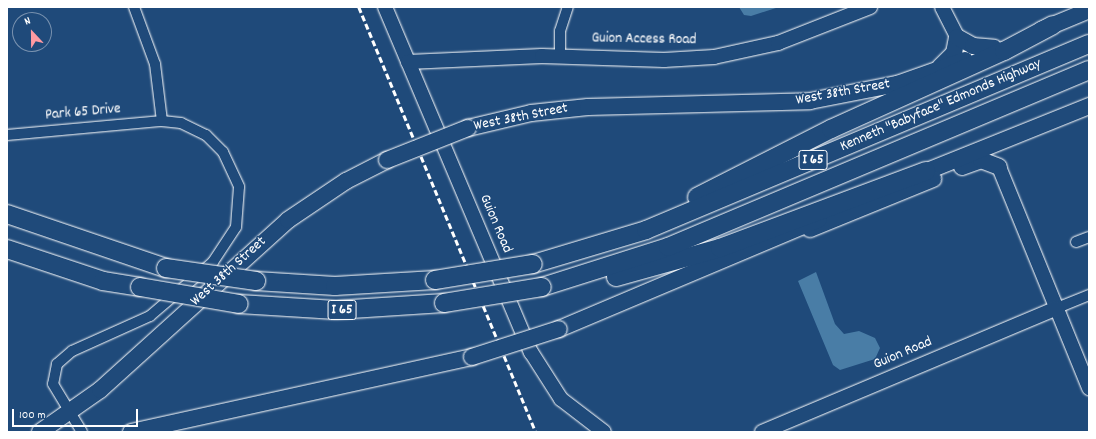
<!DOCTYPE html>
<style>
body{margin:0}
#map{position:relative;width:1096px;height:439px;overflow:hidden;background:#1f4a7a;font-family:Dekko,sans-serif}
div>[style]{position:absolute}
[style*='--x']{left:calc(var(--x)*1px);top:calc(var(--y)*1px);width:calc(var(--w)*1px);rotate:calc(var(--a)*1deg)}
.water>*{inset:0;background:#497da6}
.roads{filter:drop-shadow(0 0 1px #fff) drop-shadow(0 0 1px #fff)}
.street>*{height:10px;margin:-5px;padding:0 5px;transform-origin:5px;border-radius:5px;background:#1f4a7a}
.secondary>*{height:14px;margin:-7px;padding:0 7px;transform-origin:7px;border-radius:7px;background:#1f4a7a}
.primary>*{height:16px;margin:-8px;padding:0 8px;transform-origin:8px;border-radius:8px;background:#1f4a7a}
.highway>*{height:18px;margin:-9px;padding:0 9px;transform-origin:9px;border-radius:9px;background:#1f4a7a}
.rail>*{height:2.5px;margin-top:-1.25px;transform-origin:0;background:repeating-linear-gradient(90deg,#fff 0 6px,transparent 0 9px)}
.bridges{filter:drop-shadow(0 0 1px #fff) drop-shadow(0 0 1px #fff)}
.primary-bridge>*{height:16px;margin:-8px;padding:0 8px;transform-origin:8px;border-radius:8px;background:#1f4a7a}
.highway-bridge>*{height:18px;margin:-9px;padding:0 9px;transform-origin:9px;border-radius:9px;background:#1f4a7a}
span{translate:-50% -50%;white-space:nowrap;text-align:center;line-height:1.15;-webkit-text-stroke:3px #1f4a7a;paint-order:stroke}
.shield-label span{padding:1px 3px;background:#1f4a7a;border:1px solid;border-radius:3px;-webkit-text-stroke-width:0}
.shield-label{font-size:14px;color:#fff;font-weight:700}
.street-label{font-size:15px;color:#fff}
.frame{position:absolute;inset:0;border:8px solid #fff;pointer-events:none}
.north{position:absolute;left:12px;top:12px;width:40px;height:40px;box-sizing:border-box;background:#1f4a7a;border:1px solid #7992af;border-radius:50%;rotate:338deg;font-size:11px;font-weight:700;line-height:16px;text-align:center;color:#fff}
.north::after{content:'';display:block;margin:auto;width:14px;height:18px;background:#ff9aa2;clip-path:polygon(50% 0,100% 100%,50% 72%,0 100%)}
.scale{position:absolute;left:12px;top:409px;width:126px;height:18px;box-sizing:border-box;border:2px solid #fff;border-top:0;padding-left:5px;font-size:12px;line-height:14px;white-space:nowrap;color:#fff;-webkit-text-stroke:3px #1f4a7a;paint-order:stroke}
</style>
<div id="map">
<div class="water">
<div style="clip-path:polygon(739px 7px,779px 7px,751px 16px,744px 15px)"></div>
<div style="clip-path:polygon(816px 272px,835px 324px,844px 334px,859px 331px,875px 338px,880px 348px,875px 359px,840px 370px,833px 365px,798px 281px)"></div>
</div>
<div class="roads">
<div class="street">
<div style="--x:134;--y:7;--w:61;--a:69.8"></div>
<div style="--x:155;--y:64;--w:57;--a:83"></div>
<div style="--x:560;--y:56;--w:25;--a:-90"></div>
<div style="--x:560;--y:31;--w:25;--a:-72"></div>
<div style="--x:7;--y:135;--w:156;--a:-5.2"></div>
<div style="--x:162;--y:121;--w:19;--a:6"></div>
<div style="--x:181;--y:123;--w:28;--a:26"></div>
<div style="--x:206;--y:135;--w:24;--a:45"></div>
<div style="--x:223;--y:152;--w:38;--a:65"></div>
<div style="--x:239;--y:187;--w:40;--a:94.3"></div>
<div style="--x:236;--y:227;--w:42;--a:123.3"></div>
<div style="--x:213;--y:262;--w:83;--a:139.4"></div>
<div style="--x:150;--y:316;--w:85;--a:155.8"></div>
<div style="--x:72;--y:351;--w:20;--a:139"></div>
<div style="--x:57;--y:364;--w:20;--a:101"></div>
<div style="--x:53;--y:384;--w:56;--a:58.9"></div>
<div style="--x:1076;--y:242;--w:14;--a:-21"></div>
<div style="--x:1057;--y:308;--w:35;--a:-22"></div>
</div>
<div class="secondary">
<div style="--x:385;--y:7;--w:375;--a:67.1"></div>
<div style="--x:531;--y:352;--w:56;--a:57.4"></div>
<div style="--x:561;--y:399;--w:54;--a:37.5"></div>
<div style="--x:942;--y:7;--w:34;--a:63"></div>
<div style="--x:408;--y:62;--w:134;--a:-2.6"></div>
<div style="--x:542;--y:56;--w:122;--a:1.9"></div>
<div style="--x:664;--y:60;--w:50;--a:-3.4"></div>
<div style="--x:714;--y:57;--w:66;--a:-12.3"></div>
<div style="--x:778;--y:43;--w:99;--a:-21.4"></div>
<div style="--x:999;--y:167;--w:239;--a:67.8"></div>
<div style="--x:762;--y:432;--w:320;--a:-22.8"></div>
</div>
<div class="primary">
<div style="--x:1041;--y:30;--w:52;--a:-22.6"></div>
<div style="--x:940;--y:67;--w:20;--a:-45"></div>
<div style="--x:954;--y:53;--w:16;--a:-79"></div>
<div style="--x:957;--y:37;--w:18;--a:29"></div>
<div style="--x:973;--y:46;--w:21;--a:5"></div>
<div style="--x:468;--y:128;--w:65;--a:-13.4"></div>
<div style="--x:531;--y:113;--w:57;--a:-6"></div>
<div style="--x:588;--y:107;--w:222;--a:-1.5"></div>
<div style="--x:810;--y:101;--w:89;--a:-11.1"></div>
<div style="--x:897;--y:84;--w:72;--a:-19.4"></div>
<div style="--x:962;--y:167;--w:20;--a:-20"></div>
<div style="--x:981;--y:160;--w:19;--a:21"></div>
<div style="--x:915;--y:176;--w:188;--a:-21.9"></div>
<div style="--x:810;--y:229;--w:133;--a:-22.1"></div>
<div style="--x:559;--y:329;--w:282;--a:-22.9"></div>
<div style="--x:40;--y:432;--w:73;--a:-35"></div>
<div style="--x:100;--y:390;--w:253;--a:-42.1"></div>
<div style="--x:288;--y:220;--w:70;--a:-33.9"></div>
<div style="--x:346;--y:181;--w:46;--a:-27.1"></div>
<div style="--x:131;--y:432;--w:349;--a:-12.4"></div>
</div>
<div class="highway">
<div style="--x:697;--y:197;--w:150;--a:-26.9"></div>
<div style="--x:831;--y:129;--w:190;--a:-24.3"></div>
<div style="--x:1004;--y:51;--w:55;--a:-28"></div>
<div style="--x:7;--y:214;--w:168;--a:18.8"></div>
<div style="--x:7;--y:249;--w:101;--a:18.4"></div>
<div style="--x:103;--y:281;--w:37;--a:9"></div>
<div style="--x:533;--y:264;--w:118;--a:-16.7"></div>
<div style="--x:646;--y:230;--w:480;--a:-22.8"></div>
<div style="--x:616;--y:277;--w:108;--a:-15.6"></div>
<div style="--x:720;--y:248;--w:220;--a:-20.5"></div>
<div style="--x:256;--y:281;--w:79;--a:3.6"></div>
<div style="--x:335;--y:286;--w:100;--a:-3.4"></div>
<div style="--x:542;--y:287;--w:132;--a:-17.6"></div>
<div style="--x:668;--y:247;--w:457;--a:-22.8"></div>
<div style="--x:239;--y:304;--w:97;--a:3.5"></div>
<div style="--x:336;--y:310;--w:108;--a:-3.7"></div>
</div>
</div>
<div class="rail">
<div style="--x:359;--y:7;--w:460;--a:67.4"></div>
</div>
<div class="bridges">
<div class="primary-bridge">
<div style="--x:387;--y:160;--w:87;--a:-21.6"></div>
<div style="--x:472;--y:357;--w:91;--a:-17.8"></div>
</div>
<div class="highway-bridge">
<div style="--x:166;--y:268;--w:91;--a:8.2"></div>
<div style="--x:435;--y:280;--w:99;--a:-9.3"></div>
<div style="--x:140;--y:287;--w:100;--a:9.7"></div>
<div style="--x:444;--y:303;--w:99;--a:-9.3"></div>
</div>
</div>
<div class="shield-label">
<span style="left:813px;top:160px">I 65</span>
<span style="left:342px;top:310px">I 65</span>
</div>
<div class="street-label">
<span style="left:644px;top:40px;rotate:1deg">Guion Access Road</span>
<span style="left:843px;top:93px;rotate:-10deg">West 38th Street</span>
<span style="left:941px;top:106px;rotate:-23deg">Kenneth "Babyface" Edmonds Highway</span>
<span style="left:83px;top:113px;rotate:-5deg">Park 65 Drive</span>
<span style="left:521px;top:118px;rotate:-11deg">West 38th Street</span>
<span style="left:495px;top:224px;rotate:67deg">Guion Road</span>
<span style="left:229px;top:272px;rotate:-42deg">West 38th Street</span>
<span style="left:903px;top:354px;rotate:-23deg">Guion Road</span>
</div>
<div class="frame"></div>
<div class="north">N</div>
<div class="scale">100 m</div>
</div>
